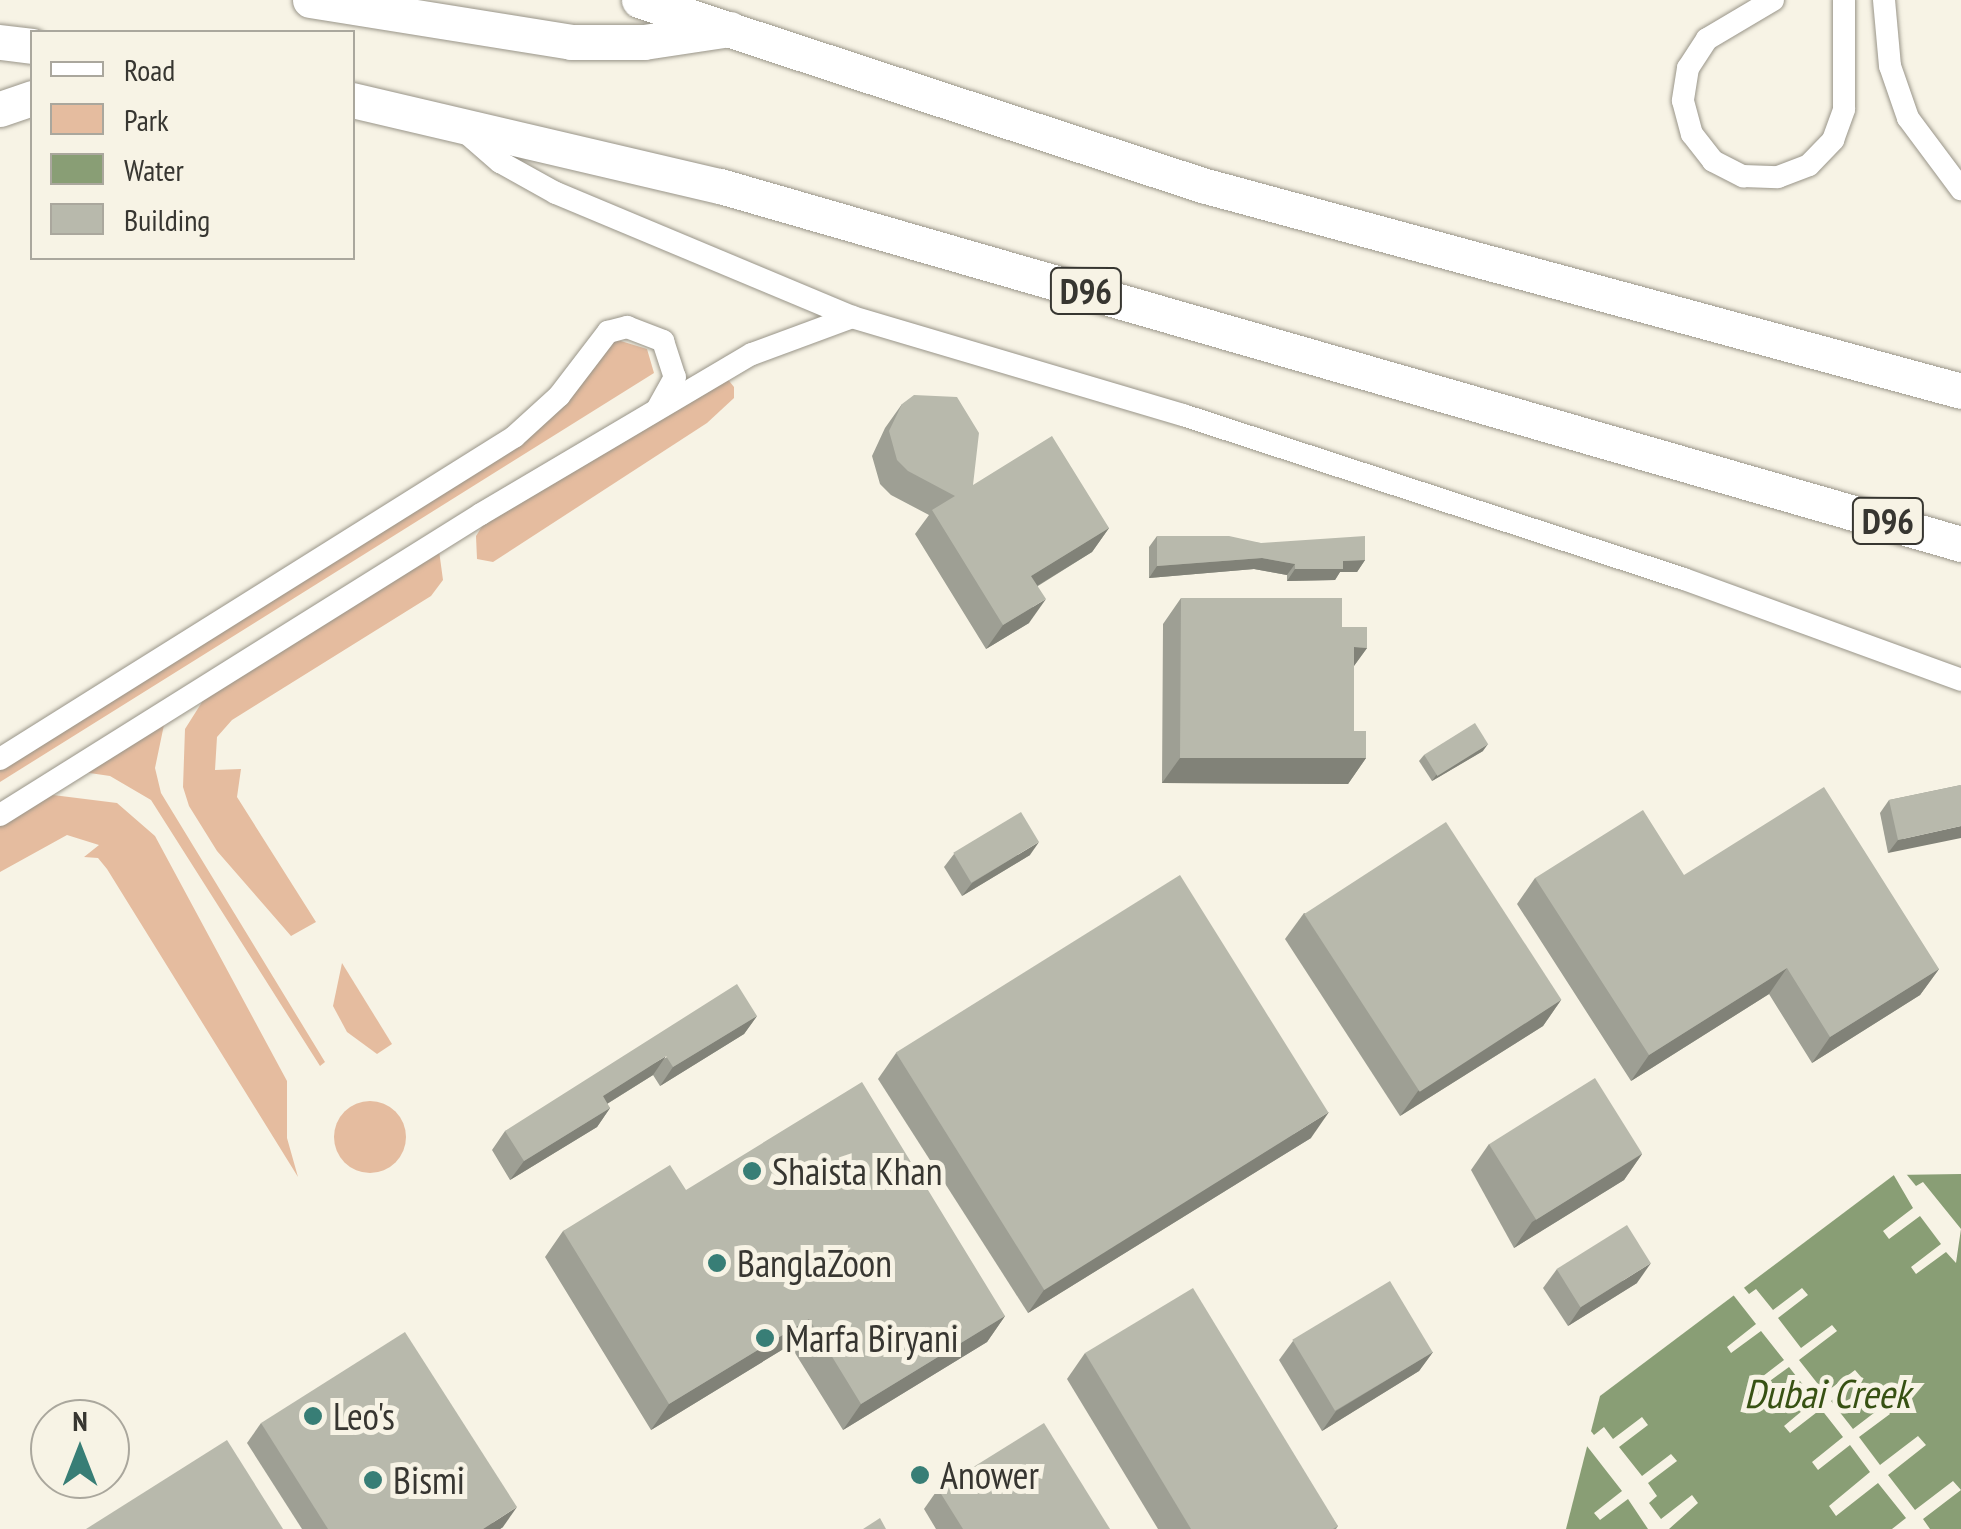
<!DOCTYPE html>
<style>
body{margin:0}
#map{position:relative;width:1961px;height:1529px;overflow:hidden;background:#f7f3e5;font-family:"PT Sans Narrow",sans-serif}
div>[style]{position:absolute}
[style*='--x']{left:calc(var(--x)*1px);top:calc(var(--y)*1px);width:calc(var(--w)*1px);rotate:calc(var(--a)*1deg)}
.green>*{inset:0;background:#e5bc9f}
.round{border-radius:50%}
.water>*{inset:0;background:#899e75}
.pier>*{inset:0;background:#f7f3e5}
.roads{filter:drop-shadow(0 0 2px #999589) drop-shadow(0 0 2px #999589)}
.street>*{height:22px;margin:-11px;padding:0 11px;transform-origin:11px;border-radius:11px;background:#fff}
.primary>*{height:35px;margin:-17.5px;padding:0 17.5px;transform-origin:17.5px;border-radius:17.5px;background:#fff}
.wall>*{inset:0;background:#9e9f94}
.shaded-wall>*{inset:0;background:#818278}
.building>*{inset:0;background:#b8b9ac;transform-origin:0 0}
.dots>*{width:28px;height:28px;translate:-50% -50%;box-sizing:border-box;border:5px solid #f7f3e5;border-radius:50%}
span{translate:-50% -50%;white-space:nowrap;text-align:center;line-height:1.15;-webkit-text-stroke:10px #f7f3e5;paint-order:stroke}
.shield-label span{padding:2px 8px;background:#f7f3e5;border:2px solid;border-radius:8px;-webkit-text-stroke-width:0}
.shield-label{font-size:35px;color:#373631;font-weight:700}
.poi-label{font-size:38px;color:#373631}
.left{translate:0 -50%;text-align:left}
.water-label{font-size:40px;color:#375113;font-style:italic}
.legend{position:absolute;left:30px;top:30px;width:325px;height:230px;box-sizing:border-box;background:#f7f3e5;border:2px solid #aaa79d;margin:0;padding:12px 18px;list-style:none;font-size:30px;color:#373631}
.legend li{display:flex;align-items:center;gap:20px;height:50px}
.legend b{width:50px;border:2px solid #aaa79d}
.north{position:absolute;left:30px;top:1399px;width:100px;height:100px;box-sizing:border-box;background:#f7f3e5;border:2px solid #aaa79d;border-radius:50%;rotate:0deg;font-size:28px;font-weight:700;line-height:40px;text-align:center;color:#373631}
.north::after{content:'';display:block;margin:auto;width:35px;height:45px;background:#387e76;clip-path:polygon(50% 0,100% 100%,50% 72%,0 100%)}
</style>
<div id="map">
<div class="green">
<div style="clip-path:polygon(611px 338px,647px 349px,654px 373px,0 782px,0 763px,518px 439px)"></div>
<div style="clip-path:polygon(721px 371px,734px 387px,734px 398px,707px 423px,493px 562px,477px 559px,476px 536px,486px 520px)"></div>
<div style="clip-path:polygon(438px 543px,443px 580px,431px 596px,232px 720px,217px 737px,215px 770px,241px 769px,237px 797px,316px 922px,291px 936px,217px 851px,189px 806px,183px 787px,185px 729px,209px 691px)"></div>
<div style="clip-path:polygon(165px 720px,155px 768px,161px 793px,325px 1062px,320px 1066px,151px 800px,110px 776px,76px 771px)"></div>
<div style="clip-path:polygon(53px 795px,117px 803px,155px 836px,287px 1081px,287px 1138px,298px 1177px,107px 869px,98px 858px,84px 857px,99px 845px,67px 835px,0 872px,0 820px)"></div>
<div style="clip-path:polygon(342px 963px,392px 1044px,377px 1054px,347px 1032px,333px 1006px)"></div>
<div class="round" style="left:334px;top:1101px;width:72px;height:72px"></div>
</div>
<div class="water">
<div style="clip-path:polygon(1961px 1174px,1961px 1529px,1566px 1529px,1600px 1396px,1894px 1175px)"></div>
</div>
<div class="pier">
<div style="clip-path:polygon(1903px 1170px,1916px 1186px,1923px 1182px,1961px 1229px,1956px 1263px,1946px 1252px,1916px 1274px,1911px 1267px,1941px 1244px,1920px 1216px,1889px 1239px,1883px 1231px,1913px 1208px,1892px 1172px)"></div>
<div style="clip-path:polygon(1741px 1284px,1749px 1294px,1756px 1289px,1773px 1310px,1802px 1288px,1808px 1295px,1778px 1318px,1801px 1348px,1832px 1325px,1837px 1331px,1799px 1360px,1825px 1393px,1855px 1370px,1861px 1377px,1831px 1401px,1853px 1429px,1883px 1406px,1890px 1414px,1859px 1437px,1880px 1465px,1918px 1436px,1926px 1445px,1888px 1475px,1915px 1510px,1953px 1481px,1961px 1490px,1923px 1519px,1930px 1529px,1892px 1529px,1906px 1518px,1878px 1483px,1836px 1516px,1829px 1506px,1870px 1472px,1850px 1445px,1818px 1470px,1812px 1462px,1843px 1437px,1821px 1409px,1790px 1433px,1784px 1426px,1815px 1400px,1789px 1367px,1759px 1389px,1754px 1383px,1784px 1360px,1761px 1331px,1731px 1353px,1727px 1347px,1756px 1324px,1731px 1292px)"></div>
<div style="clip-path:polygon(1642px 1417px,1648px 1425px,1619px 1447px,1642px 1476px,1671px 1454px,1677px 1461px,1648px 1483px,1657px 1496px,1649px 1503px,1661px 1519px,1692px 1495px,1698px 1503px,1669px 1529px,1648px 1529px,1628px 1499px,1600px 1520px,1594px 1513px,1622px 1491px,1583px 1441px,1587px 1426px,1594px 1435px,1604px 1427px,1613px 1439px)"></div>
</div>
<div class="roads">
<div class="street">
<div style="--x:1773;--y:0;--w:77;--a:149.4"></div>
<div style="--x:1707;--y:39;--w:35;--a:123"></div>
<div style="--x:1688;--y:68;--w:33;--a:99"></div>
<div style="--x:1683;--y:101;--w:34;--a:75"></div>
<div style="--x:1692;--y:134;--w:34;--a:52"></div>
<div style="--x:1713;--y:161;--w:34;--a:27"></div>
<div style="--x:1743;--y:176;--w:35;--a:2"></div>
<div style="--x:1778;--y:177;--w:33;--a:-21"></div>
<div style="--x:1809;--y:165;--w:35;--a:-46"></div>
<div style="--x:1833;--y:140;--w:33;--a:-70"></div>
<div style="--x:1844;--y:109;--w:109;--a:-90"></div>
<div style="--x:1884;--y:0;--w:66;--a:84.8"></div>
<div style="--x:1890;--y:66;--w:55;--a:70.9"></div>
<div style="--x:1908;--y:118;--w:89;--a:53.3"></div>
<div style="--x:463;--y:130;--w:49;--a:40.9"></div>
<div style="--x:500;--y:162;--w:64;--a:29"></div>
<div style="--x:556;--y:193;--w:321;--a:22.7"></div>
<div style="--x:852;--y:317;--w:345;--a:16.5"></div>
<div style="--x:1183;--y:415;--w:527;--a:18.13"></div>
<div style="--x:1684;--y:579;--w:295;--a:20"></div>
<div style="--x:0;--y:759;--w:607;--a:-32.07"></div>
<div style="--x:514;--y:437;--w:61;--a:-42.3"></div>
<div style="--x:559;--y:396;--w:81;--a:-52.6"></div>
<div style="--x:608;--y:332;--w:20;--a:-15"></div>
<div style="--x:627;--y:327;--w:39;--a:21"></div>
<div style="--x:663;--y:341;--w:38;--a:72"></div>
<div style="--x:675;--y:377;--w:35;--a:119"></div>
<div style="--x:0;--y:815;--w:567;--a:-32.04"></div>
<div style="--x:481;--y:514;--w:315;--a:-30.6"></div>
<div style="--x:752;--y:354;--w:107;--a:-20.3"></div>
</div>
<div class="primary">
<div style="--x:310;--y:0;--w:264;--a:9.1"></div>
<div style="--x:571;--y:42;--w:73;--a:0"></div>
<div style="--x:644;--y:42;--w:87;--a:-8.6"></div>
<div style="--x:639;--y:0;--w:593;--a:18.19"></div>
<div style="--x:1202;--y:185;--w:786;--a:15.18"></div>
<div style="--x:0;--y:42;--w:32;--a:7"></div>
<div style="--x:352;--y:100;--w:378;--a:13.2"></div>
<div style="--x:720;--y:186;--w:1292;--a:16.09"></div>
<div style="--x:0;--y:109;--w:34;--a:-19"></div>
</div>
</div>
<div class="wall">
<div style="clip-path:polygon(902px 404px,973px 485px,1109px 528px,1092px 552px,1038px 586px,1029px 623px,986px 649px,915px 534px,929px 515px,891px 495px,880px 484px,872px 456px,885px 428px)"></div>
<div style="clip-path:polygon(1157px 536px,1261px 543px,1365px 560px,1357px 572px,1340px 572px,1335px 580px,1287px 581px,1287px 575px,1254px 569px,1149px 578px,1149px 547px)"></div>
<div style="clip-path:polygon(1181px 598px,1342px 627px,1367px 648px,1354px 666px,1354px 731px,1366px 758px,1348px 784px,1162px 783px,1163px 624px)"></div>
<div style="clip-path:polygon(1483px 751px,1432px 781px,1419px 761px,1424px 755px)"></div>
<div style="clip-path:polygon(1961px 785px,1888px 853px,1880px 813px,1889px 800px)"></div>
<div style="clip-path:polygon(954px 854px,1030px 855px,962px 896px,944px 867px)"></div>
<div style="clip-path:polygon(1684px 875px,1939px 969px,1920px 995px,1812px 1063px,1769px 994px,1631px 1081px,1517px 904px,1535px 878px)"></div>
<div style="clip-path:polygon(1304px 913px,1561px 1000px,1543px 1026px,1400px 1116px,1285px 939px)"></div>
<div style="clip-path:polygon(757px 1016px,744px 1034px,660px 1086px,653px 1075px,607px 1104px,610px 1108px,597px 1127px,510px 1180px,492px 1150px,505px 1131px)"></div>
<div style="clip-path:polygon(896px 1053px,1311px 1138px,1028px 1313px,878px 1079px)"></div>
<div style="clip-path:polygon(1489px 1144px,1642px 1154px,1624px 1180px,1514px 1248px,1471px 1170px)"></div>
<div style="clip-path:polygon(686px 1190px,1005px 1316px,987px 1342px,843px 1430px,790px 1345px,651px 1430px,545px 1257px,563px 1231px)"></div>
<div style="clip-path:polygon(1557px 1269px,1637px 1283px,1568px 1326px,1543px 1288px)"></div>
<div style="clip-path:polygon(1293px 1341px,1433px 1352px,1419px 1371px,1322px 1431px,1279px 1360px)"></div>
<div style="clip-path:polygon(1085px 1353px,1338px 1526px,1336px 1529px,1158px 1529px,1067px 1379px)"></div>
<div style="clip-path:polygon(261px 1423px,503px 1527px,500px 1529px,302px 1529px,247px 1443px)"></div>
<div style="clip-path:polygon(938px 1489px,1110px 1529px,936px 1529px,924px 1509px)"></div>
</div>
<div class="shaded-wall">
<div style="clip-path:polygon(1109px 528px,1092px 552px,1014px 600px,1031px 576px)"></div>
<div style="clip-path:polygon(1262px 558px,1295px 564px,1287px 575px,1254px 569px,1149px 578px,1157px 566px)"></div>
<div style="clip-path:polygon(1365px 560px,1357px 572px,1340px 572px,1335px 580px,1287px 581px,1295px 569px,1343px 561px)"></div>
<div style="clip-path:polygon(1046px 599px,1029px 623px,986px 649px,1003px 625px)"></div>
<div style="clip-path:polygon(1354px 647px,1367px 648px,1348px 674px)"></div>
<div style="clip-path:polygon(1488px 744px,1483px 751px,1432px 781px,1437px 774px)"></div>
<div style="clip-path:polygon(1180px 758px,1366px 758px,1348px 784px,1162px 783px)"></div>
<div style="clip-path:polygon(1961px 826px,1961px 838px,1888px 853px,1898px 840px)"></div>
<div style="clip-path:polygon(1039px 842px,1030px 855px,962px 896px,972px 883px)"></div>
<div style="clip-path:polygon(1787px 968px,1769px 994px,1631px 1081px,1649px 1055px)"></div>
<div style="clip-path:polygon(1939px 969px,1920px 995px,1812px 1063px,1830px 1037px)"></div>
<div style="clip-path:polygon(1561px 1000px,1543px 1026px,1400px 1116px,1418px 1091px)"></div>
<div style="clip-path:polygon(757px 1016px,744px 1034px,660px 1086px,673px 1067px)"></div>
<div style="clip-path:polygon(666px 1056px,653px 1075px,589px 1115px,603px 1096px)"></div>
<div style="clip-path:polygon(610px 1108px,597px 1127px,510px 1180px,524px 1161px)"></div>
<div style="clip-path:polygon(1329px 1112px,1311px 1138px,1028px 1313px,1046px 1287px)"></div>
<div style="clip-path:polygon(1642px 1154px,1624px 1180px,1514px 1248px,1532px 1222px)"></div>
<div style="clip-path:polygon(1651px 1263px,1637px 1283px,1568px 1326px,1581px 1307px)"></div>
<div style="clip-path:polygon(1005px 1316px,987px 1342px,843px 1430px,861px 1404px)"></div>
<div style="clip-path:polygon(809px 1319px,790px 1345px,651px 1430px,669px 1404px)"></div>
<div style="clip-path:polygon(1433px 1352px,1419px 1371px,1322px 1431px,1336px 1411px)"></div>
<div style="clip-path:polygon(517px 1507px,503px 1527px,500px 1529px,483px 1529px)"></div>
</div>
<div class="building">
<div style="clip-path:polygon(914px 395px,957px 397px,979px 433px,973px 485px,1052px 436px,1109px 528px,1031px 576px,1046px 599px,1003px 625px,932px 510px,955px 496px,908px 471px,897px 460px,889px 431px,902px 404px)"></div>
<div style="clip-path:polygon(1157px 536px,1229px 536px,1261px 543px,1365px 536px,1365px 560px,1343px 561px,1343px 569px,1295px 569px,1295px 564px,1262px 558px,1157px 566px)"></div>
<div style="clip-path:polygon(1181px 598px,1342px 598px,1342px 627px,1367px 627px,1367px 648px,1354px 647px,1354px 731px,1366px 731px,1366px 758px,1180px 758px)"></div>
<div style="left:1475px;top:723px;width:25px;height:60px;rotate:58deg"></div>
<div style="clip-path:polygon(1961px 785px,1961px 826px,1898px 840px,1889px 800px)"></div>
<div style="clip-path:polygon(1824px 787px,1939px 969px,1830px 1037px,1787px 968px,1649px 1055px,1535px 878px,1643px 810px,1684px 875px)"></div>
<div style="left:1021px;top:812px;width:35px;height:79px;rotate:59deg"></div>
<div style="left:1446px;top:822px;width:212px;height:169px;rotate:57deg"></div>
<div style="left:1180px;top:875px;width:280px;height:335px;rotate:58deg"></div>
<div style="clip-path:polygon(737px 984px,757px 1016px,673px 1067px,666px 1056px,603px 1096px,610px 1108px,524px 1161px,505px 1131px)"></div>
<div style="left:1595px;top:1078px;width:89px;height:125px;rotate:58deg"></div>
<div style="clip-path:polygon(862px 1082px,1005px 1316px,861px 1404px,809px 1319px,669px 1404px,563px 1231px,670px 1165px,686px 1190px)"></div>
<div style="left:1627px;top:1225px;width:45px;height:83px;rotate:58deg"></div>
<div style="left:1390px;top:1281px;width:83px;height:114px;rotate:59deg"></div>
<div style="clip-path:polygon(1193px 1288px,1338px 1526px,1333px 1529px,1191px 1529px,1085px 1353px)"></div>
<div style="clip-path:polygon(405px 1332px,517px 1507px,483px 1529px,328px 1529px,261px 1423px)"></div>
<div style="clip-path:polygon(1044px 1423px,1110px 1529px,963px 1529px,938px 1489px)"></div>
<div style="clip-path:polygon(227px 1440px,283px 1529px,86px 1529px)"></div>
<div style="clip-path:polygon(880px 1518px,886px 1529px,863px 1529px)"></div>
</div>
<div class="dots">
<div style="left:752px;top:1171px;background:#387e76"></div>
<div style="left:717px;top:1263px;background:#387e76"></div>
<div style="left:765px;top:1338px;background:#387e76"></div>
<div style="left:313px;top:1416px;background:#387e76"></div>
<div style="left:920px;top:1475px;background:#387e76"></div>
<div style="left:373px;top:1480px;background:#387e76"></div>
</div>
<div class="shield-label">
<span style="left:1086px;top:291px">D96</span>
<span style="left:1888px;top:521px">D96</span>
</div>
<div class="poi-label">
<span class="left" style="left:772px;top:1171px">Shaista Khan</span>
<span class="left" style="left:737px;top:1263px">BanglaZoon</span>
<span class="left" style="left:785px;top:1338px">Marfa Biryani</span>
<span class="left" style="left:333px;top:1416px">Leo's</span>
<span class="left" style="left:940px;top:1475px">Anower</span>
<span class="left" style="left:393px;top:1480px">Bismi</span>
</div>
<div class="water-label">
<span style="left:1827px;top:1393px">Dubai Creek</span>
</div>
<ul class="legend">
<li><b style="height:12px;background:#fff"></b>Road</li>
<li><b style="height:28px;background:#e5bc9f"></b>Park</li>
<li><b style="height:28px;background:#899e75"></b>Water</li>
<li><b style="height:28px;background:#b8b9ac"></b>Building</li>
</ul>
<div class="north">N</div>
</div>
